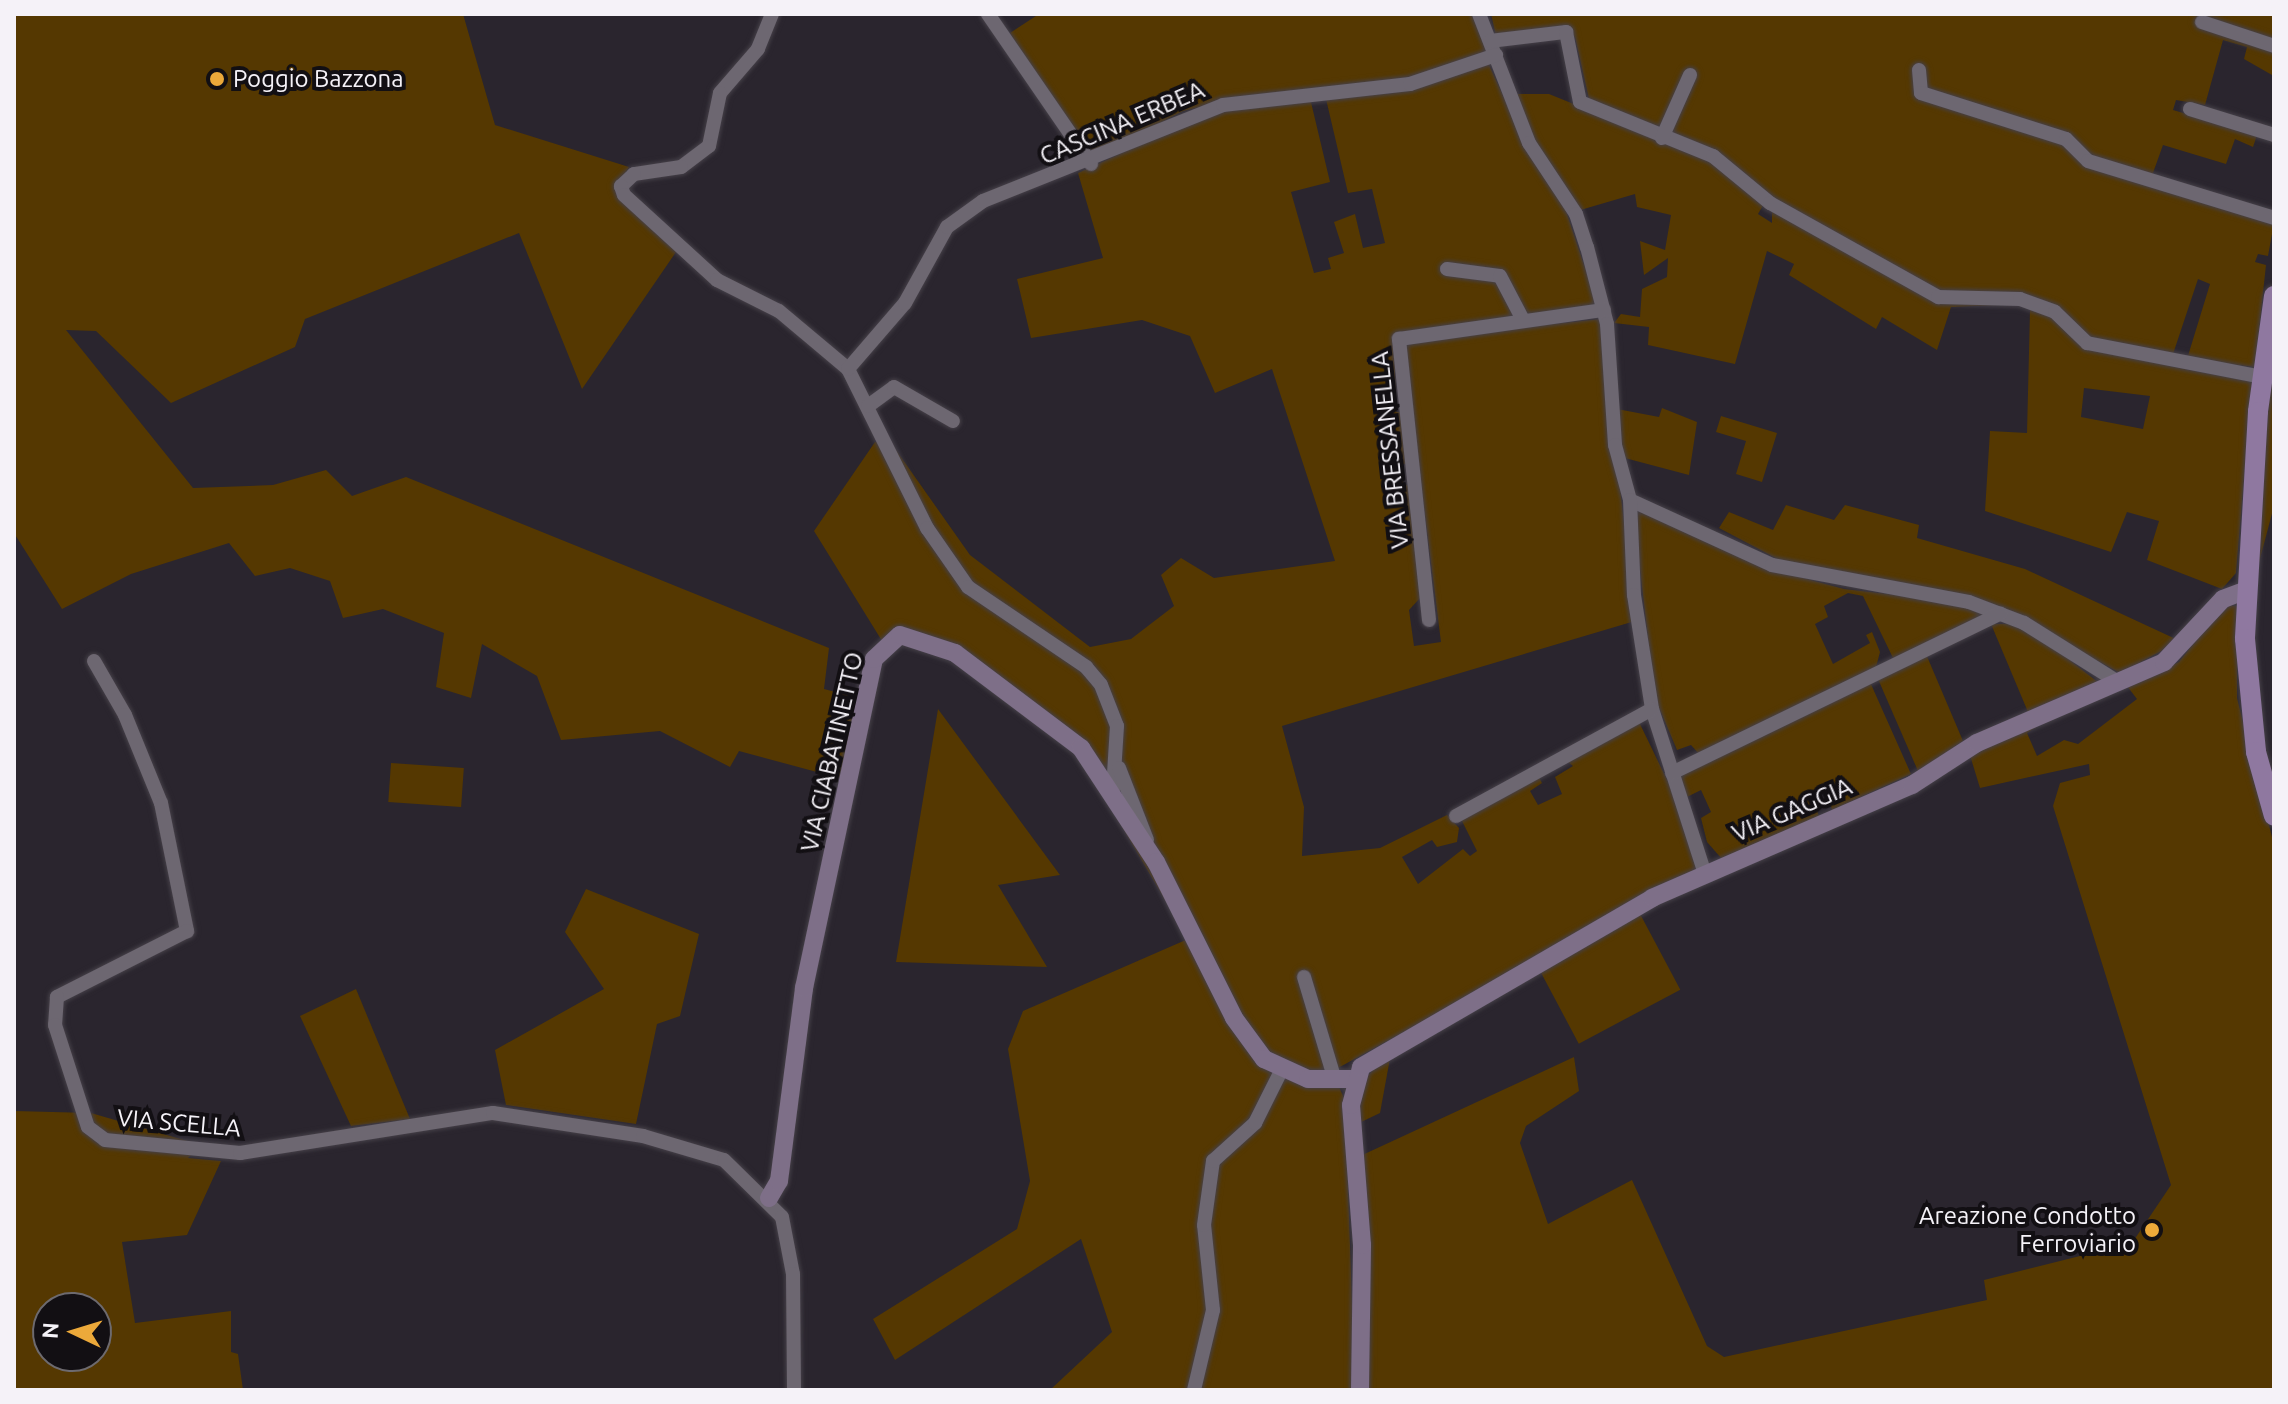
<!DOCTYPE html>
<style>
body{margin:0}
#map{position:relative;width:2288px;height:1404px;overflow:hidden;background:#2a252e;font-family:Ubuntu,sans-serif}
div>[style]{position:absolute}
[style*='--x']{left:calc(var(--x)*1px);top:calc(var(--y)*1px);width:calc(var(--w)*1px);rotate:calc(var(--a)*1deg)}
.green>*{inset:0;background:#553801;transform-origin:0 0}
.roads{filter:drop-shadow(0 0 2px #454048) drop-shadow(0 0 2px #454048)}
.street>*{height:14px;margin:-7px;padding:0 7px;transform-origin:7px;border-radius:7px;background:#6d6771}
.secondary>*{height:18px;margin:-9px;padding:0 9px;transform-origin:9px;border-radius:9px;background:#7e6f88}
.primary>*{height:20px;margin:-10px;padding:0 10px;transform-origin:10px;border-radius:10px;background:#8f78a0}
.dots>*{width:22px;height:22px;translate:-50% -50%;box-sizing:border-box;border:4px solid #120f13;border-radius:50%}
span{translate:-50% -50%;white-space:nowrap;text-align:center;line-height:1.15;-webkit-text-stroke:8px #120f13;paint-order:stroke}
.poi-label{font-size:24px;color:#f5f2f8}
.left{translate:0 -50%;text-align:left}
.right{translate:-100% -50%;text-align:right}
.street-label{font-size:24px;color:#f5f2f8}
.frame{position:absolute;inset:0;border:16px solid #f5f2f8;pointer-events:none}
.north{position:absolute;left:32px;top:1292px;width:80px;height:80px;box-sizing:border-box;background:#120f13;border:2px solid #6d6a6f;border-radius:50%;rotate:274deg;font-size:22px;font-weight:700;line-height:32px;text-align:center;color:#f5f2f8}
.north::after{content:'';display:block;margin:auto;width:28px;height:36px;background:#eca93a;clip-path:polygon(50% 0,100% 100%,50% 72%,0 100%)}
</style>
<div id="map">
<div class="green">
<div style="clip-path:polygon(14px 14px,463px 14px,495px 125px,629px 167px,616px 187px,676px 252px,582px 389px,519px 233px,305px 319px,295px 347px,171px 403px,96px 331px,66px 330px,193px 488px,273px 485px,326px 470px,352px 496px,406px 477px,829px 648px,824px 689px,859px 698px,839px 778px,739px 751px,730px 767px,660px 731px,561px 740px,537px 676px,482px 644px,471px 698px,436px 687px,444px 633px,383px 609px,343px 618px,330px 581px,290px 568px,255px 576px,229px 543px,131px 574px,62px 609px,14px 533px)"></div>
<div style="clip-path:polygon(1039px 14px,1485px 14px,1489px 65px,1527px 148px,1566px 211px,1596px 301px,1591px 309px,1394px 334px,1396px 412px,1403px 412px,1409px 462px,1400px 466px,1403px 483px,1411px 488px,1422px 596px,1409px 610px,1414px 646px,1441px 642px,1403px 341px,1458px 334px,1601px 319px,1635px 621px,1282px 726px,1304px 807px,1302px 856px,1380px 848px,1447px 815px,1459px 828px,1457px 842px,1437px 847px,1432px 840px,1402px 857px,1418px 884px,1463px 849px,1470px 856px,1477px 851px,1460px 817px,1537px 774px,1542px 783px,1530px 791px,1538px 805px,1562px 794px,1555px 777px,1573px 766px,1567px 761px,1639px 722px,1669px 784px,1697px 871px,1338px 1068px,1313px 1072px,1270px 1057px,1204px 969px,1279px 1071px,1206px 1186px,1212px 1289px,1192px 1390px,1050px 1390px,1112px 1332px,1081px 1239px,895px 1360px,873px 1319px,1017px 1229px,1030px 1181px,1008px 1049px,1023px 1011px,1188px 939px,1078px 752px,971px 669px,899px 640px,887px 649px,814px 531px,875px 442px,891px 443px,970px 555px,1090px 647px,1131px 639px,1174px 606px,1161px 575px,1181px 558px,1214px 578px,1335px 561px,1272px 369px,1215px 393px,1190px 336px,1142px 320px,1031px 338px,1017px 279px,1103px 258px,1078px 173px,1210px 113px,1310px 98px,1330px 182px,1291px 192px,1314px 273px,1331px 269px,1328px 258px,1344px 253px,1334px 222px,1355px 214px,1363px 248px,1385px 243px,1372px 189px,1348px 193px,1326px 99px,1395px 93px,1383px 82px,1250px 95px,1183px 111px,1092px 158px,1010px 33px)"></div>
<div style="clip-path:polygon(evenodd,1491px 14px,2274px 14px,2274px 95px,2272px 75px,2244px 59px,2247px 47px,2223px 40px,2205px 105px,2176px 100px,2173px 110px,2257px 135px,2253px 147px,2235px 139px,2226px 164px,2163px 145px,2149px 184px,2274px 223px,2268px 256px,2258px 254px,2255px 262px,2266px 265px,2255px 367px,2187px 359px,2210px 284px,2198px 279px,2169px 366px,2252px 382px,2236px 573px,2222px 589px,2147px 560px,2159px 521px,2127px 512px,2111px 552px,1985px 511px,1990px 431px,2027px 433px,2030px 310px,2021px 304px,1951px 307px,1937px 350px,1882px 317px,1876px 329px,1789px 275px,1794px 264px,1767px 251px,1735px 364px,1648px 345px,1649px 327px,1614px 323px,1621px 314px,1640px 317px,1642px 289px,1667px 277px,1668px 258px,1644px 275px,1640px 241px,1665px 250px,1671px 215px,1637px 207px,1635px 194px,1577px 211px,1542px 161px,1513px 94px,1549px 94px,1712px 160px,1765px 202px,1758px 214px,1772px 223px,1772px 204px,1744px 172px,1589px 99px,1575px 37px,1542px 34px,1498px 45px,1491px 14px,2084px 388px,2150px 396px,2143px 429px,2081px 417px,2084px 388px)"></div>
<div style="clip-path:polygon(2271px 369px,2274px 506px,2257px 570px,2263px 487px)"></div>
<div style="clip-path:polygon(1662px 408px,1697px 422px,1689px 475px,1621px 457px,1617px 409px,1659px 417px)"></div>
<div style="clip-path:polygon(1721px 416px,1777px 433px,1762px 482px,1736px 474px,1746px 441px,1716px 432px)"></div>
<div style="clip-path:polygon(1786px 505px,1834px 520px,1845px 505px,1919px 525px,1917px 538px,2025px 569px,2180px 641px,2120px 673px,2009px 612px,1789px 565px,1719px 528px,1729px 512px,1773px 530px)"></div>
<div style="clip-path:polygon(1633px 509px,1770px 569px,1844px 589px,1948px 601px,1987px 616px,1894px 660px,1863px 596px,1848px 593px,1824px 606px,1828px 617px,1815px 624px,1833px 664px,1870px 643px,1866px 635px,1872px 632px,1880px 652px,1875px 671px,1699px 754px,1691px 745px,1677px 750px,1655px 698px)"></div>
<div style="clip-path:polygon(2224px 605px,2237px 606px,2237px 698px,2274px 845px,2274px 1390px,1365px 1390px,1358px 1157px,1574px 1057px,1579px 1091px,1526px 1126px,1520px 1143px,1548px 1224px,1632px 1180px,1707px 1346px,1724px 1357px,1987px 1300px,1984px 1280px,2132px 1243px,2171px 1185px,2053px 806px,2060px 783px,2090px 775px,2089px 764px,1980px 788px,1969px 752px,2059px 712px,2027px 733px,2037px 756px,2064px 740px,2078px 744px,2137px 699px,2127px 686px,2179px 662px)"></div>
<div style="clip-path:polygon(1991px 624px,2012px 624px,2045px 641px,2099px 683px,2028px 712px)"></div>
<div style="clip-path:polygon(1926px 654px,1963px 741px,1918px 771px,1878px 679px)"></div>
<div style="clip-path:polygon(1870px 682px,1911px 774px,1832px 810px,1826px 787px,1812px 794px,1820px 820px,1722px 859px,1707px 842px,1701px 818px,1711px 812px,1701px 790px,1687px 797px,1678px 774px)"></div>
<div style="clip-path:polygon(938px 709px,1060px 875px,998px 885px,1047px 967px,896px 962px)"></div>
<div style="left:391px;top:763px;width:73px;height:39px;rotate:4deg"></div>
<div style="clip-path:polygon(586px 889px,699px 934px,680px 1016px,657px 1024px,636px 1124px,506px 1105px,495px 1050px,604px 989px,565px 932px)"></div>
<div style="left:1639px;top:912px;width:88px;height:115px;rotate:62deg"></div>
<div style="clip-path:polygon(356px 989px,410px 1119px,351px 1126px,300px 1016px)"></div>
<div style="clip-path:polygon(1391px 1053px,1380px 1113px,1357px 1124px,1364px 1079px)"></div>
<div style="clip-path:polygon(1283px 1075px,1336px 1081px,1345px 1100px,1355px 1390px,1196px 1390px,1215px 1311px,1209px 1186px,1227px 1148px)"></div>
<div style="clip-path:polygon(evenodd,14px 1111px,91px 1113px,201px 1145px,188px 1158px,221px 1161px,187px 1235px,122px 1242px,135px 1323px,231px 1311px,231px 1352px,238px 1354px,243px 1390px,14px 1390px,14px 1111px,48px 1308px,96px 1308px,96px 1356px,48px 1356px,48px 1308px)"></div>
</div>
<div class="roads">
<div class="street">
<div style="--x:772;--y:14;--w:38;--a:112"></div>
<div style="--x:758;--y:49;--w:58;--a:130.8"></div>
<div style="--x:720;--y:93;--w:54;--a:101.7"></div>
<div style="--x:709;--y:146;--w:35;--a:143"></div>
<div style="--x:681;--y:167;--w:48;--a:171.5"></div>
<div style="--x:634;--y:174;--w:18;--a:137"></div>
<div style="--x:621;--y:186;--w:9;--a:72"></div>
<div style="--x:624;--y:195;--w:126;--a:42.4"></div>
<div style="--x:717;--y:280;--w:69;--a:26.6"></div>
<div style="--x:779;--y:311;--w:90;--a:40"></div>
<div style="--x:848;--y:369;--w:178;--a:63.6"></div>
<div style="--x:927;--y:528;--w:72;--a:55.2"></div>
<div style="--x:968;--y:587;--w:143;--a:34.1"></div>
<div style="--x:1086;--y:667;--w:23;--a:50"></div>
<div style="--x:1101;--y:685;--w:44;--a:68.7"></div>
<div style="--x:1117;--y:726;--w:63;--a:93.6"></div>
<div style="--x:988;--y:14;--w:182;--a:55.5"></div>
<div style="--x:1479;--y:14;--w:138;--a:68.8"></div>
<div style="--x:1529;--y:143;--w:85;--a:56.5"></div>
<div style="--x:1576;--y:214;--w:35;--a:72"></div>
<div style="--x:1587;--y:247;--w:80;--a:75.4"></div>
<div style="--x:1607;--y:324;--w:121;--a:86.2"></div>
<div style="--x:1615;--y:445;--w:57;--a:74.7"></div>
<div style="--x:1630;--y:500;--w:156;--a:24.6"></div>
<div style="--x:1772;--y:565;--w:200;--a:10.6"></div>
<div style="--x:1969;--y:602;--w:59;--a:20.9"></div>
<div style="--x:2024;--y:623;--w:111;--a:32.1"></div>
<div style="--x:2202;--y:22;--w:76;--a:18.4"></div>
<div style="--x:1490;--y:41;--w:77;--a:-6.8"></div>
<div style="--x:1566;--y:32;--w:71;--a:78.7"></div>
<div style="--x:1580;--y:102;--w:144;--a:22.1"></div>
<div style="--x:1713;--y:156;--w:74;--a:39.5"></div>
<div style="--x:1770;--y:203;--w:193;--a:29.2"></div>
<div style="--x:1938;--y:297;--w:82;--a:1.4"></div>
<div style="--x:2020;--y:299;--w:37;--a:20"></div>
<div style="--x:2055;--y:312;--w:45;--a:44.1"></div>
<div style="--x:2087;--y:343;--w:178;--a:11"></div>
<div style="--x:1919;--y:70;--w:23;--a:85"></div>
<div style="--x:1921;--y:93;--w:152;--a:17.6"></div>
<div style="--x:2066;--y:139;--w:31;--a:45"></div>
<div style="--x:2088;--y:161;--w:195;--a:17"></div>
<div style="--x:2190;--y:109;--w:88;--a:17.2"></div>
<div style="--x:1662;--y:138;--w:69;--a:-66"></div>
<div style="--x:1447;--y:269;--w:53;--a:7.5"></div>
<div style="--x:1500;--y:276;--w:50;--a:62.4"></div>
<div style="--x:848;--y:369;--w:87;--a:-49.2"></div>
<div style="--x:905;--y:303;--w:87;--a:-61.1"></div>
<div style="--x:947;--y:227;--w:44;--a:-35.8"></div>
<div style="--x:983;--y:201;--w:258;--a:-21.8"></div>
<div style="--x:1223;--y:105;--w:188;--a:-6.4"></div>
<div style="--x:1410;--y:84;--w:91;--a:-18.6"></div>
<div style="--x:868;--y:406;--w:32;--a:-36"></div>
<div style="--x:894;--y:387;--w:68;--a:30"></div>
<div style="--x:1630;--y:500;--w:95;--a:87.6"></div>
<div style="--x:1634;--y:595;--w:115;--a:81"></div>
<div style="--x:1652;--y:709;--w:173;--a:72.2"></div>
<div style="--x:1429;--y:620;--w:283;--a:-96.1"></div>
<div style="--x:1399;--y:339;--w:207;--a:-8.1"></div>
<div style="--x:94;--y:661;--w:62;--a:60.1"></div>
<div style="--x:125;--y:715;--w:95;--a:67.8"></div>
<div style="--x:161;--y:803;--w:131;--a:78.5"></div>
<div style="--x:187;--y:931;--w:146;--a:153.1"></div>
<div style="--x:57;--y:997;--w:28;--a:94"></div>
<div style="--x:55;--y:1025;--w:107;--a:72.1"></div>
<div style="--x:88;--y:1127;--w:21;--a:37"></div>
<div style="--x:105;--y:1140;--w:136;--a:5.5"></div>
<div style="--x:240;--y:1153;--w:256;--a:-9"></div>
<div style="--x:493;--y:1113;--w:152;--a:8.7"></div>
<div style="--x:643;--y:1136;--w:84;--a:16.5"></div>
<div style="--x:724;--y:1160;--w:81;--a:44.5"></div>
<div style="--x:782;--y:1217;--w:58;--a:79.1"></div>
<div style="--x:793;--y:1274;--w:116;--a:89.5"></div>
<div style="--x:1119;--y:768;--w:77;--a:68.7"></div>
<div style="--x:1672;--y:773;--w:365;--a:-25.9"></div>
<div style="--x:1456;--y:816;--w:223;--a:-28.6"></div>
<div style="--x:1304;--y:977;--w:104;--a:73.3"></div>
<div style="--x:1194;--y:1390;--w:82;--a:-76.6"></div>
<div style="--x:1213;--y:1310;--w:85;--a:-96"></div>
<div style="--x:1204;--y:1225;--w:65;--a:-82"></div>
<div style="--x:1213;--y:1161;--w:57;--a:-42.1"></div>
<div style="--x:1255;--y:1123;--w:58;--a:-63.4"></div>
</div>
<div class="secondary">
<div style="--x:769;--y:1198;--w:20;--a:-60"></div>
<div style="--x:779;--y:1181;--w:195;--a:-82.6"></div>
<div style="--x:804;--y:988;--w:336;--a:-78"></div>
<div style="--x:874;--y:659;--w:35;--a:-43"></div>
<div style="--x:900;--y:635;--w:58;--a:18.1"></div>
<div style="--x:955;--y:653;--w:158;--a:37"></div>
<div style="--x:1081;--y:748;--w:136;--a:56.7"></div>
<div style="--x:1156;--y:862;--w:174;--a:63.4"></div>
<div style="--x:1234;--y:1018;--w:51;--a:53.8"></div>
<div style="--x:1264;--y:1059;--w:48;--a:24.4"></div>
<div style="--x:1308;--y:1079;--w:45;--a:0"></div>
<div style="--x:1360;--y:1390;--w:145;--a:-89.2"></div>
<div style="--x:1362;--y:1245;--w:140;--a:-94.5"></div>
<div style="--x:1351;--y:1105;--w:39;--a:-75"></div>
<div style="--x:1361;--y:1067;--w:337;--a:-30.1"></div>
<div style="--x:1652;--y:898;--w:283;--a:-23.5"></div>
<div style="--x:1912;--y:785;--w:77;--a:-32.9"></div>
<div style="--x:1977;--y:743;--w:204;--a:-23.4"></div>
<div style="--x:2164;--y:662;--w:86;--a:-46.9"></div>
<div style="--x:2223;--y:599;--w:25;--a:-21"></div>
</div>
<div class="primary">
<div style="--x:2274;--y:296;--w:117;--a:97.9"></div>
<div style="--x:2258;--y:412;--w:227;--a:93.3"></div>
<div style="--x:2245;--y:639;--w:114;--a:84.4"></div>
<div style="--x:2256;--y:752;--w:66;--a:74.3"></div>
</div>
</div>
<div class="dots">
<div style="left:217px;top:79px;background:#eca93a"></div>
<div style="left:2152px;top:1230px;background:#eca93a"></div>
</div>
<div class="poi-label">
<span class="left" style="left:233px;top:79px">Poggio Bazzona</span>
<span class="right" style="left:2136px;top:1230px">Areazione Condotto<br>Ferroviario</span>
</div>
<div class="street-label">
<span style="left:1122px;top:123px;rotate:-23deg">CASCINA ERBEA</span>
<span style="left:1390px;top:450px;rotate:-96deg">VIA BRESSANELLA</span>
<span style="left:832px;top:752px;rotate:-77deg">VIA CIABATINETTO</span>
<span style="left:1792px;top:810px;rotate:-23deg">VIA GAGGIA</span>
<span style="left:179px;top:1123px;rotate:5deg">VIA SCELLA</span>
</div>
<div class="frame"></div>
<div class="north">N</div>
</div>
